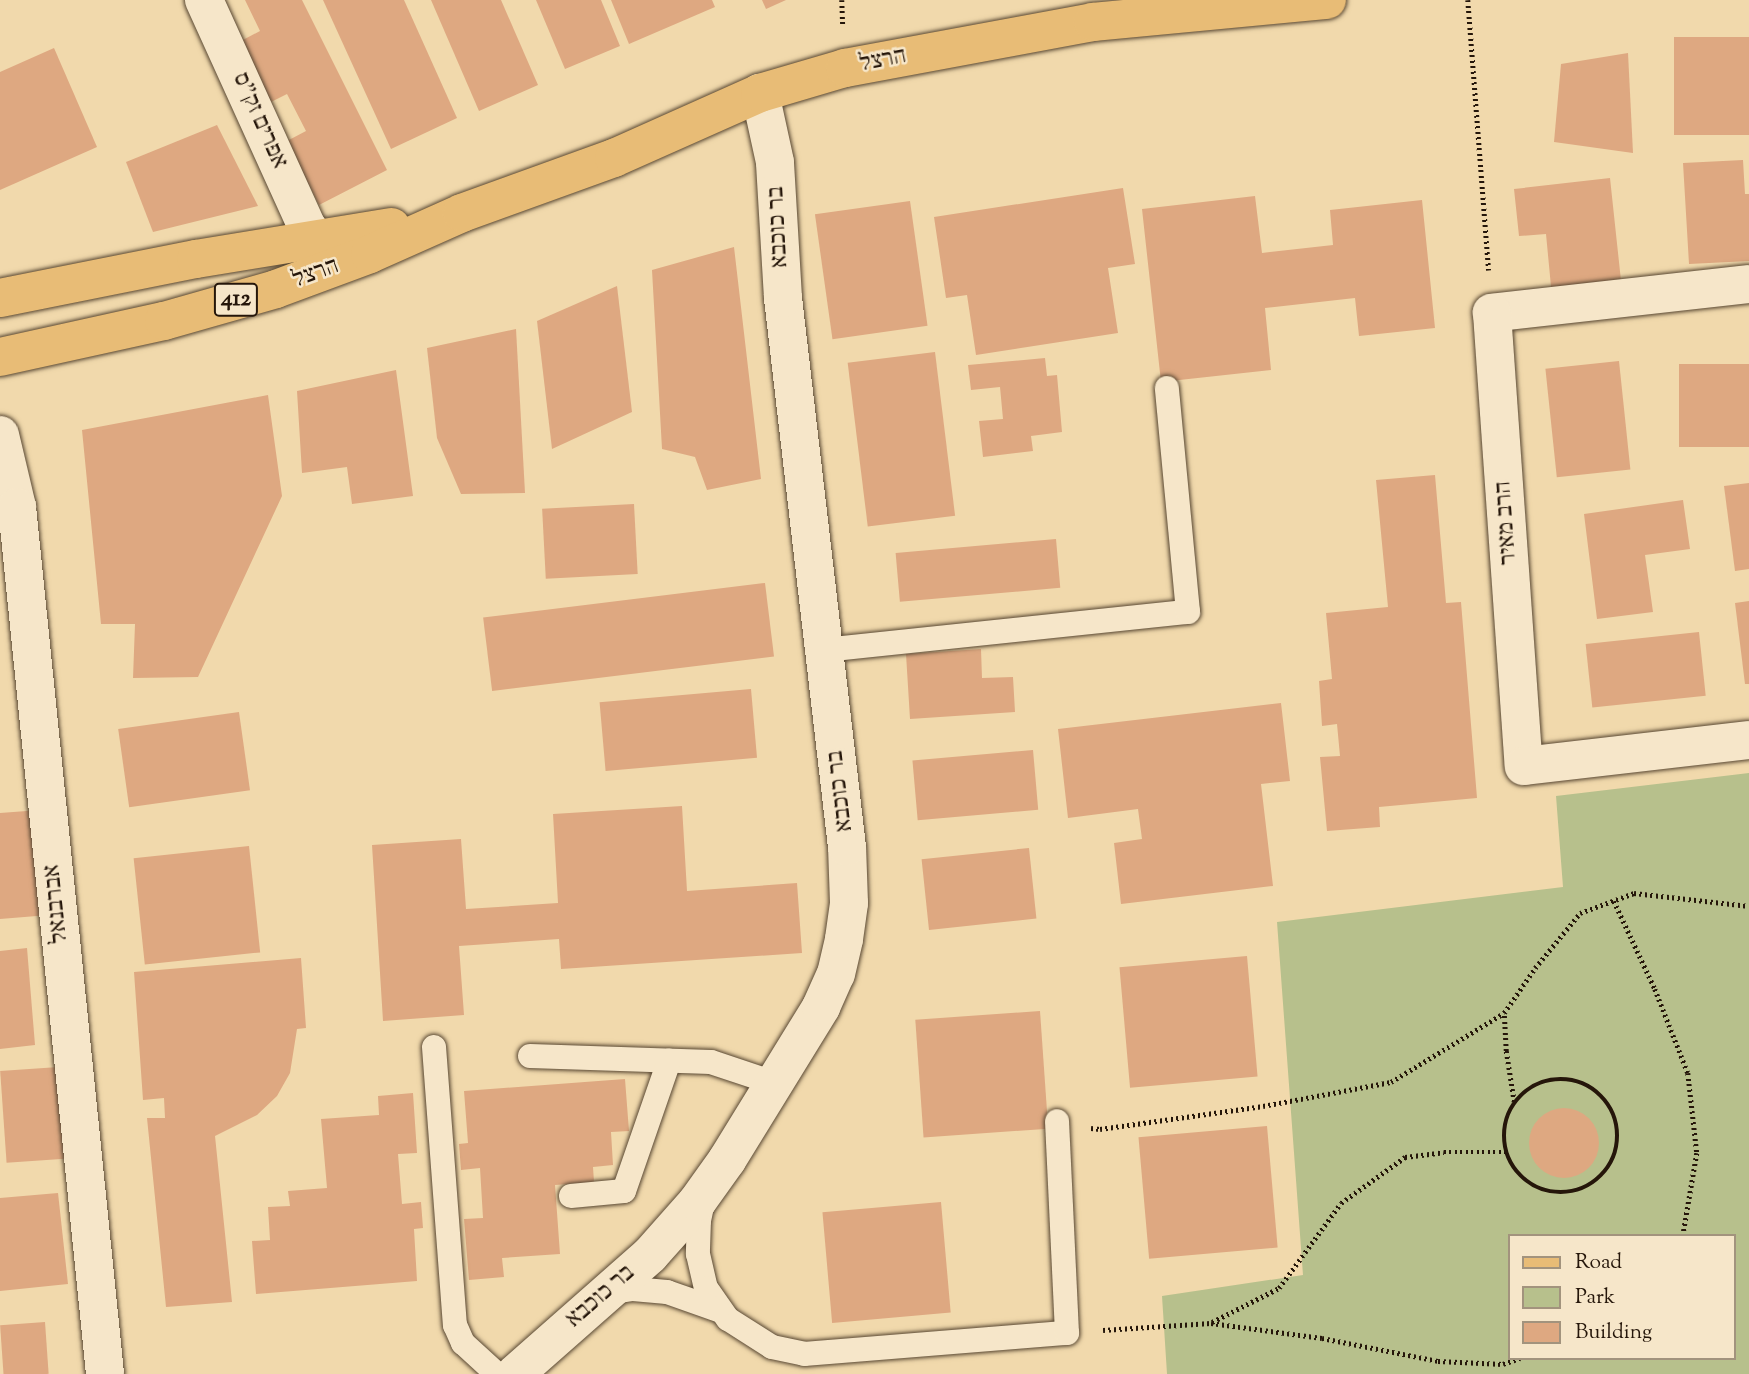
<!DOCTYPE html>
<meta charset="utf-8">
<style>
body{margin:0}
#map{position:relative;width:1749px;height:1374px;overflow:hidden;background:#f1d9ac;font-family:"Sorts Mill Goudy","Frank Ruhl Libre",serif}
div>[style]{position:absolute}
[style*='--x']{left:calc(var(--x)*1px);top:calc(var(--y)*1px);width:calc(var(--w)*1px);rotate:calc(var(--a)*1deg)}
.green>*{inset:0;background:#b7c08c}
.building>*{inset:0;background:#dea881;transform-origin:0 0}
.round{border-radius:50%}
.path>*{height:4.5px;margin-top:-2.25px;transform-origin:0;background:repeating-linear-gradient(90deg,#25160a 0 2px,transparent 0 5.5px)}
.path>.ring{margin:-2.25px;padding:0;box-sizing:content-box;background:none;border:4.5px solid #25160a;border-radius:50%}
.roads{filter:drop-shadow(0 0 2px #584732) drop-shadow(0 0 2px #584732)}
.lane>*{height:24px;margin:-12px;padding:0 12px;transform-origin:12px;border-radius:12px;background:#f6e6c9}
.street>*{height:38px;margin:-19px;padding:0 19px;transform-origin:19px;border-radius:19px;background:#f6e6c9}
.primary>*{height:38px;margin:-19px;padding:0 19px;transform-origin:19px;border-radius:19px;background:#e8bc76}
span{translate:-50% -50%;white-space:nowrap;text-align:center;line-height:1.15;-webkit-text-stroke:5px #f6e6c9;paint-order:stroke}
.shield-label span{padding:2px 5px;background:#f6e6c9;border:2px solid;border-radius:5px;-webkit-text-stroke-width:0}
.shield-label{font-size:23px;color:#25160a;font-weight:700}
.street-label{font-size:24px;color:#25160a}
.legend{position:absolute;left:1508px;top:1234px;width:228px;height:126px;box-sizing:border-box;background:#f6e6c9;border:2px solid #a2937d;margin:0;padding:9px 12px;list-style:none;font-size:21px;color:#25160a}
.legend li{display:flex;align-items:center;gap:14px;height:35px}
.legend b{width:35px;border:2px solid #a2937d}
</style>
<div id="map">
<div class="green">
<div style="clip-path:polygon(evenodd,1749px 773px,1749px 1374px,1167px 1374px,1162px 1296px,1303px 1275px,1277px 922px,1563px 887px,1556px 796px,1749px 773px,1509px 1236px,1733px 1236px,1733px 1358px,1509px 1358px,1509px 1236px)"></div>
</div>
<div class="building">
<div style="clip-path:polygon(245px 0,302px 0,387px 170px,319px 205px,287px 141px,306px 131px,287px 94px,271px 102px,241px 41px,260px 31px)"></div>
<div style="clip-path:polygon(323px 0,404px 0,457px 118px,391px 149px)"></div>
<div style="clip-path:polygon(431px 0,501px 0,538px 85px,479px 111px)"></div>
<div style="clip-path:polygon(536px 0,601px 0,620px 46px,565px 69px)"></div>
<div style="clip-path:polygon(611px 0,712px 0,715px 7px,629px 44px)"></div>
<div style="clip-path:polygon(762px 0,786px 0,766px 9px)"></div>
<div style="left:1749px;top:37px;width:98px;height:75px;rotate:90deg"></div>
<div style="clip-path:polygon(54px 48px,97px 147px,0 190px,0 72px)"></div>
<div style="clip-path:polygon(1628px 53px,1633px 153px,1554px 142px,1561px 64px)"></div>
<div style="clip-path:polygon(217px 125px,258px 206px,153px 232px,126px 162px)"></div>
<div style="clip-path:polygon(1743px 160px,1745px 194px,1749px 194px,1749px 261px,1689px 264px,1683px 163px)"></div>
<div style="clip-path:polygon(1610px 178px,1622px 290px,1552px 297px,1546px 234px,1519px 236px,1514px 189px)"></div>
<div style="clip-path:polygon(1123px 188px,1135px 264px,1108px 268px,1118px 333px,976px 355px,967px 295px,946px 298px,934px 217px)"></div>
<div style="clip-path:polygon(1255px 196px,1262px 253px,1333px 245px,1330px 210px,1422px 200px,1435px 328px,1359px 336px,1355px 298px,1265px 308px,1271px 370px,1161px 382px,1142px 209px)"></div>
<div style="left:910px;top:201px;width:126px;height:96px;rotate:82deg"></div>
<div style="clip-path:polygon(734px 247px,761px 479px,707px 490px,695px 457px,662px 449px,652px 270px)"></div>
<div style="clip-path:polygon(617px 286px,632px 412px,552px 449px,537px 321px)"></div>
<div style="clip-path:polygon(516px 329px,525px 493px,461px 494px,437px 438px,427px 348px)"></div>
<div style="left:935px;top:352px;width:165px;height:88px;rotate:83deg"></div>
<div style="clip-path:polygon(1045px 358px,1047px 376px,1057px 375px,1062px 432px,1031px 436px,1033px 451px,983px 457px,979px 421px,1003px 419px,1000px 387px,971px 390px,968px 365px)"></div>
<div style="left:1619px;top:361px;width:109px;height:74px;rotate:84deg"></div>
<div style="left:1749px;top:364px;width:83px;height:70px;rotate:90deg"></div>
<div style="clip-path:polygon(396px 370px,413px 496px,352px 504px,347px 467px,302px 473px,297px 391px)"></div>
<div style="clip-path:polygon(268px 395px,282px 496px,198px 677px,133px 678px,135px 624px,101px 624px,82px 430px)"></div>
<div style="clip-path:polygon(1435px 475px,1446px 603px,1461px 602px,1477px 798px,1379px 807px,1380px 827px,1327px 831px,1320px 757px,1340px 756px,1337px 724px,1322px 726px,1319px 681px,1332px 679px,1326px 613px,1388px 607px,1376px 480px)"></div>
<div style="clip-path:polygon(1749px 483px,1749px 569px,1735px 571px,1724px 486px)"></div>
<div style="clip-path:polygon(1683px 500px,1690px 549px,1645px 555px,1653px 612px,1597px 619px,1584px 514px)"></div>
<div style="left:634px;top:504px;width:70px;height:92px;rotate:87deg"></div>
<div style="left:1056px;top:539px;width:49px;height:161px;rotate:85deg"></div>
<div style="left:765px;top:583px;width:74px;height:284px;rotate:83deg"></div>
<div style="clip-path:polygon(1749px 601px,1749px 684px,1745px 684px,1735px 603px)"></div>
<div style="left:1699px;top:632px;width:64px;height:114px;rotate:84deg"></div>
<div style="clip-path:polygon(981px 649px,982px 678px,1013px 677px,1015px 712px,910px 719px,906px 654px)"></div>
<div style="left:751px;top:689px;width:69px;height:152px;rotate:85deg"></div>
<div style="clip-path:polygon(1281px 703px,1290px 781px,1261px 784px,1273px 886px,1121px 904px,1114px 843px,1142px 839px,1138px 809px,1068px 818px,1058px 729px)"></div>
<div style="left:239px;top:712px;width:79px;height:122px;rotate:82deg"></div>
<div style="left:1033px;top:750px;width:60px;height:121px;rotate:85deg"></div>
<div style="clip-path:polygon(682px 806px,687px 891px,797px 883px,802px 953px,561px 969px,559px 939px,459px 946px,464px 1015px,383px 1021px,372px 845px,461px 839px,466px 909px,558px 903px,553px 814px)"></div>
<div style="clip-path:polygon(40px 810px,49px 915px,0 919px,0 813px)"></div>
<div style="left:249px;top:846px;width:107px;height:116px;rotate:84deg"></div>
<div style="left:1029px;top:848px;width:71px;height:108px;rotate:84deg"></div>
<div style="clip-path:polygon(27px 948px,35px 1045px,0 1049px,0 951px)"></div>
<div style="left:1247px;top:956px;width:121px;height:128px;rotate:85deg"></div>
<div style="clip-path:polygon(301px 958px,306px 1028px,297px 1029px,290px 1073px,277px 1096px,257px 1115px,215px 1136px,232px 1302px,166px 1307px,147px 1118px,165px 1118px,164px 1098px,143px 1100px,134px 972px)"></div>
<div style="left:1040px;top:1011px;width:118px;height:125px;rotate:86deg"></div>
<div style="left:73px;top:1066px;width:92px;height:73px;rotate:86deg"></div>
<div style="clip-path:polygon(625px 1079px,629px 1131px,611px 1132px,613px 1165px,593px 1167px,594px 1182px,555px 1185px,560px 1254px,502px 1258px,504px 1277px,469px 1280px,464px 1219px,483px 1218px,480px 1168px,461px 1170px,459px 1144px,468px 1143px,464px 1091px)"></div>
<div style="clip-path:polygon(413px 1093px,417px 1153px,398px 1154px,402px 1204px,421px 1202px,423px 1228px,414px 1229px,417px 1281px,256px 1294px,252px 1241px,270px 1240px,268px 1207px,290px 1206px,288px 1191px,327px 1188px,321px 1119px,379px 1115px,378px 1096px)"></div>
<div class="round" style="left:1529px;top:1108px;width:70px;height:70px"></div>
<div style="left:1267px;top:1126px;width:122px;height:129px;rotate:85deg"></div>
<div style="clip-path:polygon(58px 1193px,68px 1284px,0 1291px,0 1198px)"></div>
<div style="left:941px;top:1202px;width:111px;height:119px;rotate:85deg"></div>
<div style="left:45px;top:1322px;width:52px;height:45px;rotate:86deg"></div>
</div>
<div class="path">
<div style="--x:842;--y:0;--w:27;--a:88"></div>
<div style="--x:1468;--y:0;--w:271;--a:85.6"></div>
<div style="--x:1614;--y:901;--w:97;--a:65"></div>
<div style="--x:1655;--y:989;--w:90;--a:68.6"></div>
<div style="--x:1688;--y:1073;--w:81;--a:83.6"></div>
<div style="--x:1697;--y:1153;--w:84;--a:99.6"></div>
<div class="ring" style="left:1504px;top:1079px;width:109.5px;height:109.5px"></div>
<div style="--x:1514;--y:1102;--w:52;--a:-98.9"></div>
<div style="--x:1506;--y:1051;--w:38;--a:-93"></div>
<div style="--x:1504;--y:1013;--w:55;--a:-55.4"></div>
<div style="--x:1535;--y:968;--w:71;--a:-50.7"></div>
<div style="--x:1580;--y:913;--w:58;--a:-20.3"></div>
<div style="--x:1634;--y:893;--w:116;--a:6.4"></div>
<div style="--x:1091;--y:1128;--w:9;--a:6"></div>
<div style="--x:1100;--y:1129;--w:165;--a:-8"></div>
<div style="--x:1263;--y:1106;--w:130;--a:-10.6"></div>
<div style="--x:1391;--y:1082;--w:132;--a:-31.4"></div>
<div style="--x:1212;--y:1322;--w:75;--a:-26.9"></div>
<div style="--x:1279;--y:1288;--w:105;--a:-53.9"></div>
<div style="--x:1341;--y:1203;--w:79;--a:-35.7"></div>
<div style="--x:1405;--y:1157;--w:39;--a:-7"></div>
<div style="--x:1444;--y:1152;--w:61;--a:0"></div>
<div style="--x:1103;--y:1330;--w:108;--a:-3.7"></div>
<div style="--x:1211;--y:1323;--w:112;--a:7.7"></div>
<div style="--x:1322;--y:1338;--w:118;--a:11.2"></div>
<div style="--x:1438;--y:1361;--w:65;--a:2.6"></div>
<div style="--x:1503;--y:1364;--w:18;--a:-19"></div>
</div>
<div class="roads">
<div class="lane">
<div style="--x:824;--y:650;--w:366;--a:-6"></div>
<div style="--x:1188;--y:612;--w:225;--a:-95.4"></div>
<div style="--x:434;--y:1047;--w:279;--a:85.7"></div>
<div style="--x:455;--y:1325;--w:20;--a:66"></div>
<div style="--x:463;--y:1343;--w:46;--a:42.4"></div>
<div style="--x:530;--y:1056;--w:181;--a:1.9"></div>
<div style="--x:711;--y:1062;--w:66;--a:18.4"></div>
<div style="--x:571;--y:1196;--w:53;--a:-5.4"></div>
<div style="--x:624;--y:1191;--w:138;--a:-70.9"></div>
<div style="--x:704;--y:1197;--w:24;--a:102"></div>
<div style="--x:699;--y:1220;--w:34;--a:92"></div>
<div style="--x:698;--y:1254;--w:35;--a:77"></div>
<div style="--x:706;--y:1288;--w:38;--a:55"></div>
<div style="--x:728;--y:1319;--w:52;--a:32.5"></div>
<div style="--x:772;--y:1347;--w:33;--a:12"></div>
<div style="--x:804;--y:1354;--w:264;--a:-4.6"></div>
<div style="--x:1067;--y:1333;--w:212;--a:-92.7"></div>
<div style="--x:607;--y:1293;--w:26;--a:-9"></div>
<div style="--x:633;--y:1289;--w:34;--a:5"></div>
<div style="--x:667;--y:1292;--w:54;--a:19.4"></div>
</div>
<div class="street">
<div style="--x:204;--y:0;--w:249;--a:65.6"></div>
<div style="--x:307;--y:227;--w:18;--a:52"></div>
<div style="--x:1749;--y:284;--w:259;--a:173.6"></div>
<div style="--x:1492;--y:313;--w:454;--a:86"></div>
<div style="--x:1524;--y:766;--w:226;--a:-6.6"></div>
<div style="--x:0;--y:435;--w:74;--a:76.7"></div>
<div style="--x:17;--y:507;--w:871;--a:84.2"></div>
<div style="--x:515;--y:1374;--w:180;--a:-41.4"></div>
<div style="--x:650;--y:1255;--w:71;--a:-48.4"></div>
<div style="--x:697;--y:1202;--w:52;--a:-54.5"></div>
<div style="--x:727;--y:1160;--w:180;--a:-58.4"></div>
<div style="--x:821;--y:1007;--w:36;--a:-66"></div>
<div style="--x:836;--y:974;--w:36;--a:-77"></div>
<div style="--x:844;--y:939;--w:36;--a:-82"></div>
<div style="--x:849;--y:903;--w:56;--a:-92"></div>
<div style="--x:847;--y:847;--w:553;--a:-96.65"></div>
<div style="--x:783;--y:298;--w:136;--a:-93.4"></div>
<div style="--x:775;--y:162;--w:71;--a:-102.3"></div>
</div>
<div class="primary">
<div style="--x:0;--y:298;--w:200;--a:-11.3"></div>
<div style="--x:196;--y:259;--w:198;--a:-9.3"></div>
<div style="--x:0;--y:357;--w:168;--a:-12.4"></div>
<div style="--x:164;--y:321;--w:116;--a:-15.9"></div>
<div style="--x:276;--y:289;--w:100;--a:-20.4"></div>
<div style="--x:370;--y:254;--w:101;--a:-24"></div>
<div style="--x:462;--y:213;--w:162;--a:-19.9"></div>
<div style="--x:614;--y:158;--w:160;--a:-24"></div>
<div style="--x:760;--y:93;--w:89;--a:-16.4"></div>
<div style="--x:845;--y:68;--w:252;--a:-10.5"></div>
<div style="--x:1093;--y:22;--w:235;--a:-5.4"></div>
</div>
</div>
<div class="shield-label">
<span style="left:236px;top:300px">412</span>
</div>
<div class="street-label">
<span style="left:883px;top:61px;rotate:-11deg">הרצל</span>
<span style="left:259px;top:121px;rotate:66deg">אפרים זק"ס</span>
<span style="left:779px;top:227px;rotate:-93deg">בר כוכבא</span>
<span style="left:316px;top:274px;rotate:-20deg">הרצל</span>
<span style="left:1507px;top:523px;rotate:-94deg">הרב מאיר</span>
<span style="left:841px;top:791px;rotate:-97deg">בר כוכבא</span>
<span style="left:57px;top:904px;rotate:-96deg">אברבנאל</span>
<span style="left:601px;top:1297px;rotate:-41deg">בר כוכבא</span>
</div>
<ul class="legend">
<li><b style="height:9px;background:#e8bc76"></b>Road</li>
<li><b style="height:19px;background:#b7c08c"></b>Park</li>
<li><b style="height:19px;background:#dea881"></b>Building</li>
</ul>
</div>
